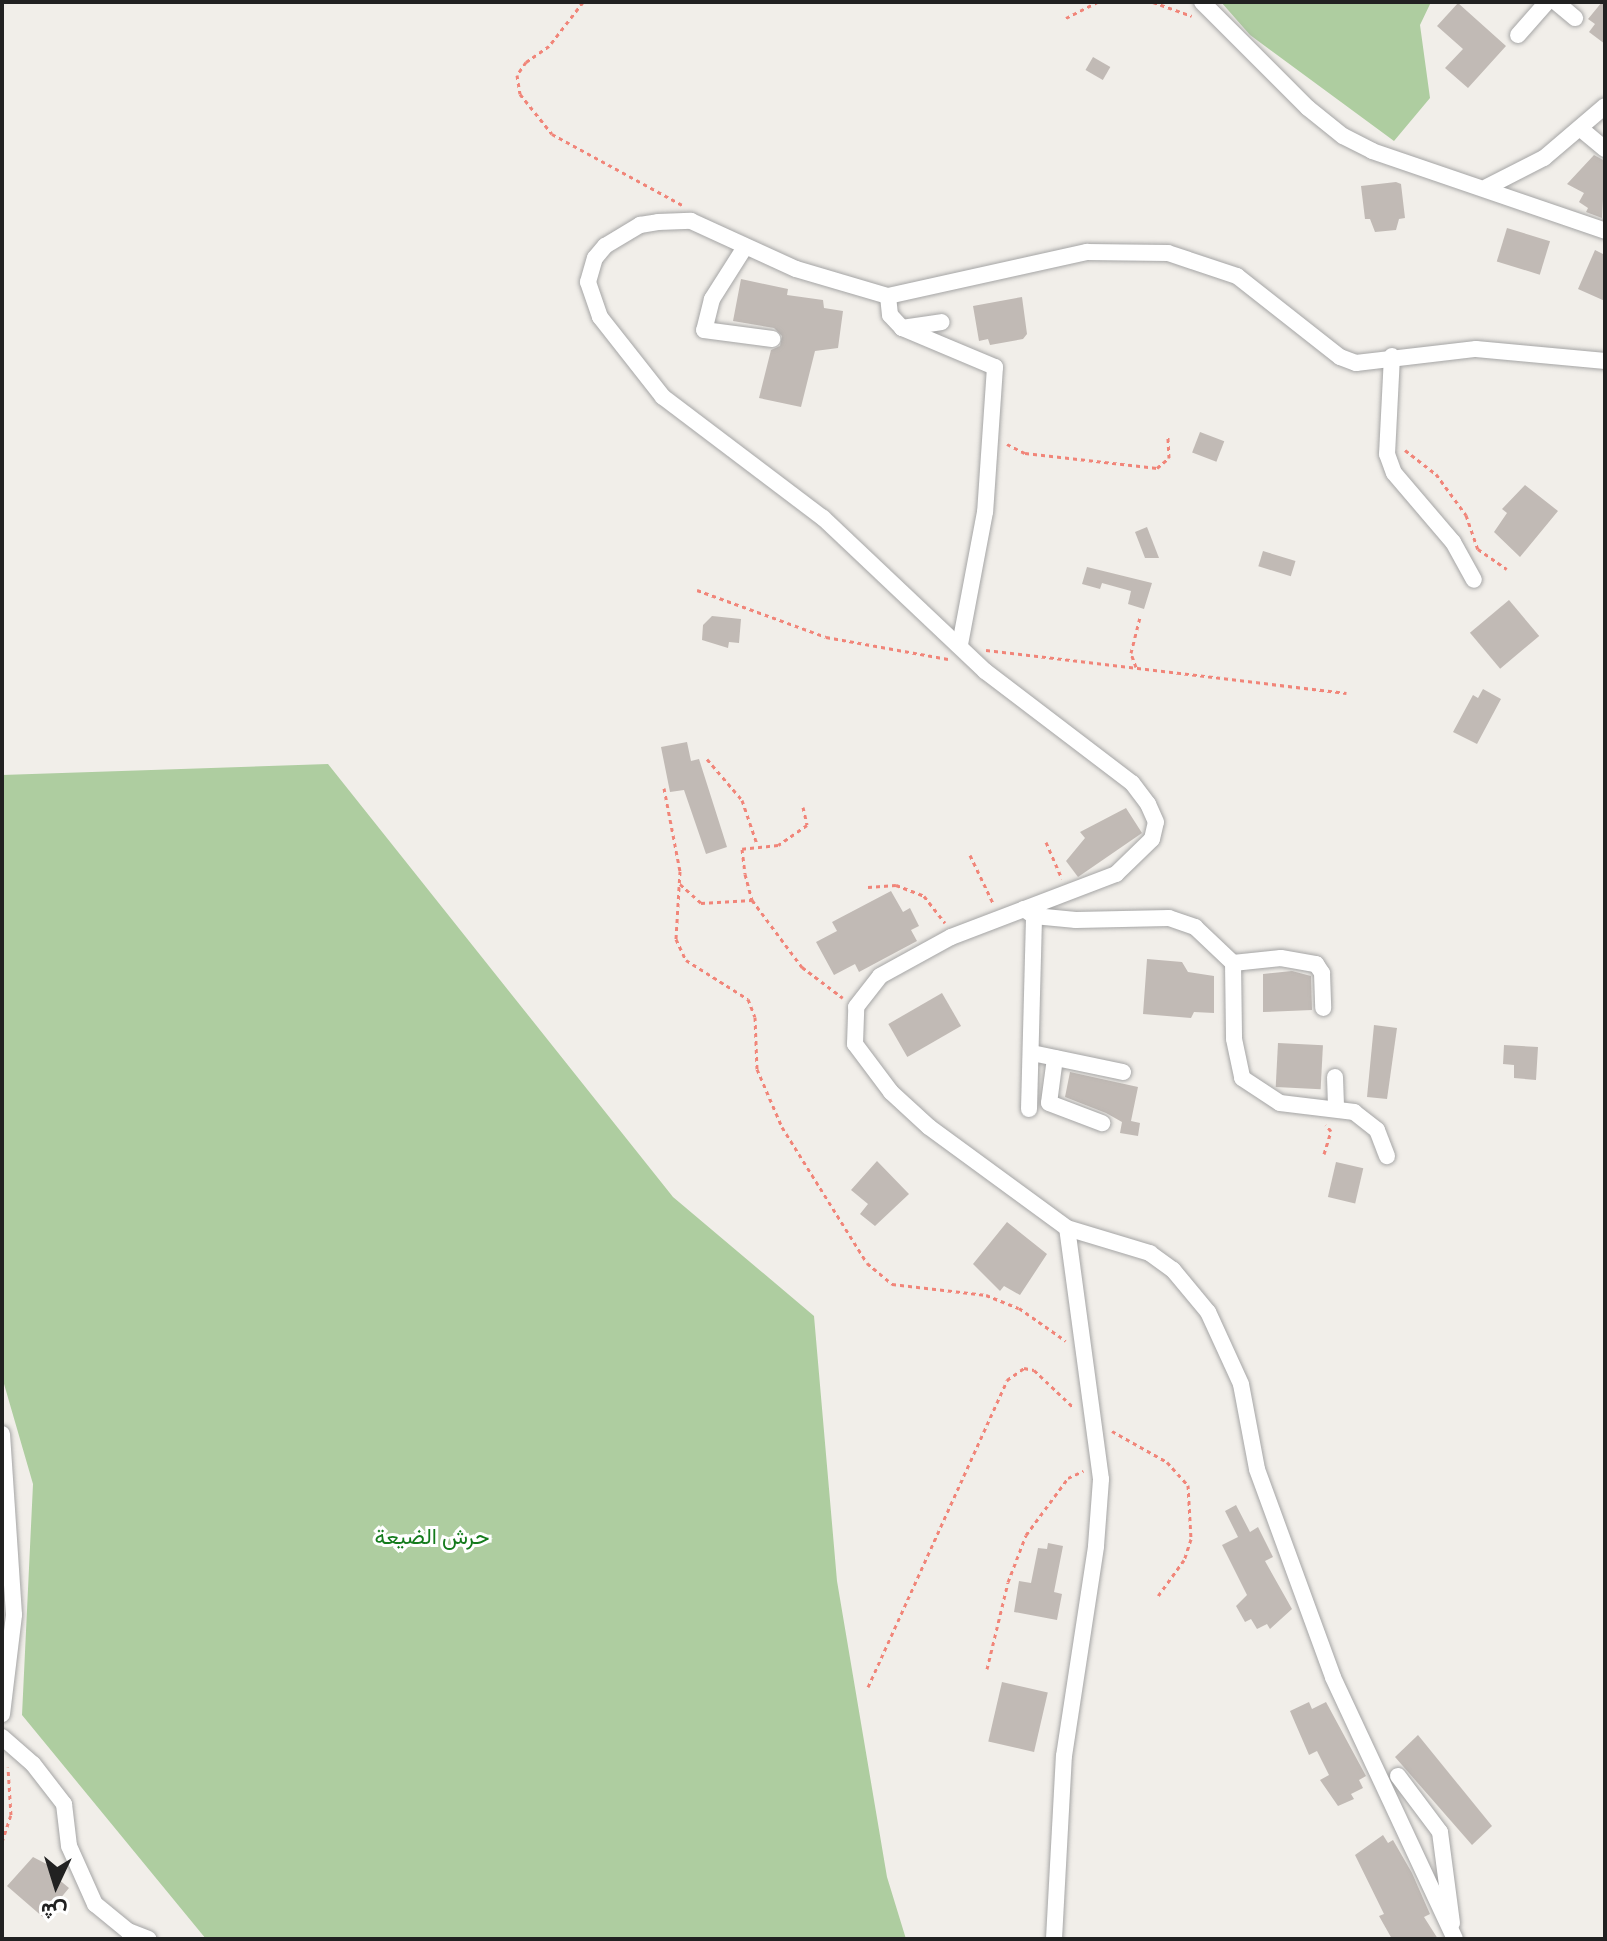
<!DOCTYPE html>
<meta charset="utf-8">
<style>
body{margin:0}
#map{position:relative;width:1607px;height:1941px;overflow:hidden;background:#f1eee9;font-family:Overpass,Vazirmatn,sans-serif}
div>[style]{position:absolute}
[style*='--x']{left:calc(var(--x)*1px);top:calc(var(--y)*1px);width:calc(var(--w)*1px);rotate:calc(var(--a)*1deg)}
.forest>*{inset:0;background:#aecda0}
.building>*{inset:0;background:#c1bab5;transform-origin:0 0}
.path>*{height:3px;margin-top:-1.5px;transform-origin:0;background:repeating-linear-gradient(90deg,#f18579 0 4px,transparent 0 8px)}
.roads{filter:drop-shadow(0 0 2px #a5a5a5) drop-shadow(0 0 2px #a5a5a5)}
.minor>*{height:16px;margin:-8px;padding:0 8px;transform-origin:8px;border-radius:8px;background:#fff}
span{translate:-50% -50%;white-space:nowrap;text-align:center;line-height:1.15;-webkit-text-stroke:6px #fff;paint-order:stroke}
.park-label{font-size:22px;color:#147b1c}
.frame{position:absolute;inset:0;border:4px solid #212121;pointer-events:none}
.north{position:absolute;left:16px;top:1845px;width:80px;height:80px;-webkit-text-stroke:6px #fff;paint-order:stroke;rotate:184deg;font-size:22px;font-weight:700;line-height:32px;text-align:center;color:#212121}
.north::after{content:'';display:block;margin:auto;width:28px;height:36px;background:#212121;clip-path:polygon(50% 0,100% 100%,50% 72%,0 100%)}
</style>
<div id="map">
<div class="forest">
<div style="clip-path:polygon(1221px 2px,1431px 2px,1420px 25px,1430px 98px,1394px 141px,1250px 35px)"></div>
<div style="clip-path:polygon(328px 764px,673px 1197px,814px 1316px,837px 1581px,887px 1877px,906px 1939px,206px 1939px,22px 1715px,33px 1484px,2px 1377px,2px 775px)"></div>
</div>
<div class="building">
<div style="clip-path:polygon(1602px 2px,1605px 2px,1605px 44px,1589px 32px,1595px 24px,1588px 19px)"></div>
<div style="clip-path:polygon(1458px 3px,1506px 46px,1468px 88px,1445px 68px,1463px 49px,1437px 26px)"></div>
<div style="left:1093px;top:57px;width:20px;height:15px;rotate:30deg"></div>
<div style="clip-path:polygon(1594px 155px,1605px 161px,1602px 218px,1586px 212px,1588px 208px,1579px 202px,1584px 193px,1567px 184px)"></div>
<div style="clip-path:polygon(1396px 182px,1401px 184px,1405px 218px,1399px 219px,1396px 230px,1375px 232px,1370px 219px,1365px 219px,1361px 186px)"></div>
<div style="left:1507px;top:228px;width:45px;height:35px;rotate:17deg"></div>
<div style="clip-path:polygon(1595px 250px,1605px 255px,1605px 301px,1578px 289px)"></div>
<div style="clip-path:polygon(741px 279px,788px 289px,787px 295px,823px 300px,824px 308px,843px 311px,838px 348px,815px 351px,801px 407px,759px 398px,771px 350px,780px 346px,782px 336px,774px 328px,733px 321px)"></div>
<div style="clip-path:polygon(1022px 297px,1027px 334px,1023px 339px,990px 345px,988px 339px,979px 341px,973px 306px)"></div>
<div style="left:1200px;top:432px;width:26px;height:22px;rotate:21deg"></div>
<div style="clip-path:polygon(1525px 485px,1558px 511px,1520px 557px,1494px 532px,1507px 513px,1502px 509px)"></div>
<div style="clip-path:polygon(1147px 527px,1159px 558px,1145px 558px,1135px 532px)"></div>
<div style="left:1263px;top:551px;width:34px;height:16px;rotate:17deg"></div>
<div style="clip-path:polygon(1087px 567px,1152px 583px,1144px 609px,1128px 604px,1131px 591px,1102px 583px,1100px 589px,1082px 584px)"></div>
<div style="left:1509px;top:600px;width:47px;height:51px;rotate:50deg"></div>
<div style="clip-path:polygon(712px 616px,741px 619px,739px 643px,729px 642px,728px 648px,702px 640px,703px 625px)"></div>
<div style="clip-path:polygon(1483px 689px,1501px 699px,1477px 744px,1453px 732px,1473px 695px,1478px 698px)"></div>
<div style="clip-path:polygon(687px 742px,691px 761px,699px 759px,727px 847px,706px 854px,684px 790px,670px 792px,661px 747px)"></div>
<div style="clip-path:polygon(1126px 808px,1142px 833px,1078px 877px,1066px 861px,1085px 838px,1080px 832px)"></div>
<div style="clip-path:polygon(891px 891px,903px 912px,910px 908px,919px 926px,911px 930px,917px 941px,859px 972px,855px 964px,834px 975px,816px 942px,837px 931px,832px 922px)"></div>
<div style="clip-path:polygon(1147px 959px,1182px 962px,1188px 972px,1214px 976px,1214px 1013px,1194px 1012px,1191px 1018px,1143px 1014px)"></div>
<div style="clip-path:polygon(1292px 971px,1311px 976px,1312px 1010px,1263px 1012px,1263px 974px)"></div>
<div style="left:942px;top:993px;width:38px;height:62px;rotate:60deg"></div>
<div style="clip-path:polygon(1374px 1025px,1397px 1028px,1387px 1099px,1367px 1097px)"></div>
<div style="left:1278px;top:1043px;width:45px;height:44px;rotate:3deg"></div>
<div style="clip-path:polygon(1504px 1045px,1538px 1047px,1536px 1080px,1514px 1078px,1514px 1065px,1503px 1064px)"></div>
<div style="clip-path:polygon(1070px 1072px,1138px 1087px,1131px 1121px,1140px 1123px,1138px 1136px,1120px 1133px,1122px 1122px,1106px 1113px,1065px 1097px)"></div>
<div style="clip-path:polygon(877px 1161px,909px 1194px,875px 1226px,860px 1214px,868px 1204px,851px 1190px)"></div>
<div style="left:1336px;top:1162px;width:28px;height:36px;rotate:13deg"></div>
<div style="clip-path:polygon(1007px 1222px,1047px 1254px,1020px 1295px,1004px 1286px,1000px 1291px,973px 1264px)"></div>
<div style="clip-path:polygon(1236px 1505px,1250px 1532px,1258px 1527px,1273px 1557px,1265px 1561px,1292px 1609px,1270px 1629px,1267px 1624px,1257px 1629px,1251px 1619px,1245px 1622px,1236px 1606px,1247px 1595px,1222px 1545px,1238px 1537px,1225px 1511px)"></div>
<div style="clip-path:polygon(1048px 1543px,1063px 1546px,1054px 1592px,1062px 1594px,1057px 1620px,1014px 1612px,1019px 1581px,1031px 1583px,1038px 1548px,1047px 1549px)"></div>
<div style="left:1002px;top:1682px;width:47px;height:61px;rotate:13deg"></div>
<div style="clip-path:polygon(1309px 1702px,1312px 1709px,1326px 1702px,1366px 1776px,1359px 1780px,1363px 1788px,1351px 1794px,1354px 1799px,1338px 1806px,1320px 1780px,1329px 1775px,1317px 1751px,1309px 1755px,1290px 1711px)"></div>
<div style="clip-path:polygon(1418px 1735px,1492px 1826px,1472px 1845px,1395px 1757px)"></div>
<div style="clip-path:polygon(1383px 1835px,1388px 1843px,1393px 1840px,1412px 1873px,1430px 1914px,1424px 1917px,1438px 1939px,1392px 1939px,1379px 1916px,1384px 1914px,1355px 1855px)"></div>
<div style="clip-path:polygon(33px 1857px,62px 1872px,57px 1878px,69px 1888px,44px 1918px,7px 1886px)"></div>
</div>
<div class="path">
<div style="--x:583;--y:2;--w:56;--a:127.7"></div>
<div style="--x:549;--y:46;--w:28;--a:145"></div>
<div style="--x:526;--y:62;--w:16;--a:125"></div>
<div style="--x:517;--y:75;--w:19;--a:81"></div>
<div style="--x:520;--y:94;--w:51;--a:51.3"></div>
<div style="--x:552;--y:134;--w:148;--a:28.6"></div>
<div style="--x:1153;--y:2;--w:41;--a:19.7"></div>
<div style="--x:1066;--y:18;--w:36;--a:-27"></div>
<div style="--x:1007;--y:444;--w:20;--a:27"></div>
<div style="--x:1025;--y:453;--w:133;--a:6.5"></div>
<div style="--x:1157;--y:468;--w:16;--a:-40"></div>
<div style="--x:1169;--y:458;--w:22;--a:-93"></div>
<div style="--x:1405;--y:450;--w:39;--a:38"></div>
<div style="--x:1436;--y:474;--w:51;--a:53.8"></div>
<div style="--x:1466;--y:515;--w:36;--a:71"></div>
<div style="--x:1478;--y:549;--w:35;--a:35"></div>
<div style="--x:697;--y:590;--w:137;--a:20"></div>
<div style="--x:826;--y:637;--w:124;--a:10.2"></div>
<div style="--x:986;--y:650;--w:363;--a:6.8"></div>
<div style="--x:1136;--y:667;--w:15;--a:-110"></div>
<div style="--x:1131;--y:653;--w:36;--a:-76"></div>
<div style="--x:707;--y:759;--w:54;--a:49.5"></div>
<div style="--x:742;--y:800;--w:46;--a:71.2"></div>
<div style="--x:664;--y:788;--w:85;--a:79.1"></div>
<div style="--x:680;--y:871;--w:68;--a:93.4"></div>
<div style="--x:676;--y:939;--w:23;--a:65"></div>
<div style="--x:686;--y:960;--w:73;--a:32.2"></div>
<div style="--x:748;--y:999;--w:19;--a:69"></div>
<div style="--x:755;--y:1017;--w:52;--a:87.8"></div>
<div style="--x:757;--y:1069;--w:63;--a:66.7"></div>
<div style="--x:782;--y:1127;--w:160;--a:58"></div>
<div style="--x:867;--y:1263;--w:33;--a:40"></div>
<div style="--x:892;--y:1284;--w:95;--a:6.7"></div>
<div style="--x:986;--y:1295;--w:35;--a:22"></div>
<div style="--x:1019;--y:1308;--w:57;--a:35.1"></div>
<div style="--x:803;--y:807;--w:18;--a:77"></div>
<div style="--x:807;--y:825;--w:35;--a:145"></div>
<div style="--x:778;--y:845;--w:36;--a:174"></div>
<div style="--x:742;--y:849;--w:25;--a:83"></div>
<div style="--x:745;--y:874;--w:27;--a:75"></div>
<div style="--x:752;--y:900;--w:84;--a:53.3"></div>
<div style="--x:802;--y:967;--w:51;--a:37.1"></div>
<div style="--x:1046;--y:842;--w:40;--a:66.6"></div>
<div style="--x:970;--y:855;--w:55;--a:64.4"></div>
<div style="--x:680;--y:884;--w:28;--a:42"></div>
<div style="--x:701;--y:903;--w:51;--a:-3.4"></div>
<div style="--x:868;--y:887;--w:28;--a:-4"></div>
<div style="--x:896;--y:885;--w:30;--a:21"></div>
<div style="--x:924;--y:896;--w:34;--a:52"></div>
<div style="--x:1324;--y:1154;--w:24;--a:-73"></div>
<div style="--x:1331;--y:1131;--w:8;--a:-130"></div>
<div style="--x:1112;--y:1431;--w:63;--a:29.4"></div>
<div style="--x:1167;--y:1462;--w:31;--a:48"></div>
<div style="--x:1188;--y:1485;--w:54;--a:86.8"></div>
<div style="--x:1191;--y:1539;--w:22;--a:108"></div>
<div style="--x:1184;--y:1560;--w:44;--a:125.8"></div>
<div style="--x:987;--y:1669;--w:89;--a:-76.4"></div>
<div style="--x:1008;--y:1582;--w:50;--a:-69"></div>
<div style="--x:1026;--y:1535;--w:71;--a:-53.6"></div>
<div style="--x:1068;--y:1478;--w:17;--a:-25"></div>
<div style="--x:868;--y:1687;--w:337;--a:-65.6"></div>
<div style="--x:1007;--y:1380;--w:21;--a:-35"></div>
<div style="--x:1024;--y:1368;--w:10;--a:11"></div>
<div style="--x:1034;--y:1370;--w:54;--a:43.5"></div>
<div style="--x:2;--y:1842;--w:28;--a:-72"></div>
<div style="--x:11;--y:1815;--w:48;--a:-93.6"></div>
</div>
<div class="roads">
<div class="minor">
<div style="--x:1202;--y:2;--w:150;--a:45"></div>
<div style="--x:1308;--y:108;--w:45;--a:38.7"></div>
<div style="--x:1343;--y:136;--w:33;--a:27"></div>
<div style="--x:1372;--y:151;--w:246;--a:18.9"></div>
<div style="--x:1556;--y:2;--w:25;--a:40"></div>
<div style="--x:1518;--y:35;--w:44;--a:-48.7"></div>
<div style="--x:1581;--y:129;--w:31;--a:40"></div>
<div style="--x:1487;--y:187;--w:64;--a:-27"></div>
<div style="--x:1544;--y:158;--w:80;--a:-40.4"></div>
<div style="--x:745;--y:247;--w:62;--a:122.4"></div>
<div style="--x:712;--y:299;--w:32;--a:104"></div>
<div style="--x:704;--y:330;--w:69;--a:7.5"></div>
<div style="--x:888;--y:296;--w:19;--a:84"></div>
<div style="--x:890;--y:315;--w:18;--a:47"></div>
<div style="--x:902;--y:328;--w:101;--a:22.8"></div>
<div style="--x:995;--y:367;--w:145;--a:93.9"></div>
<div style="--x:985;--y:512;--w:134;--a:100.7"></div>
<div style="--x:902;--y:328;--w:40;--a:-8.5"></div>
<div style="--x:1392;--y:356;--w:98;--a:92.9"></div>
<div style="--x:1387;--y:454;--w:20;--a:70"></div>
<div style="--x:1394;--y:473;--w:91;--a:49.5"></div>
<div style="--x:1453;--y:542;--w:43;--a:61.1"></div>
<div style="--x:1024;--y:909;--w:12;--a:35"></div>
<div style="--x:1034;--y:916;--w:42;--a:5.4"></div>
<div style="--x:1076;--y:920;--w:93;--a:-1.2"></div>
<div style="--x:1169;--y:918;--w:28;--a:19"></div>
<div style="--x:1195;--y:927;--w:52;--a:43.5"></div>
<div style="--x:1233;--y:963;--w:76;--a:89.2"></div>
<div style="--x:1234;--y:1039;--w:40;--a:78"></div>
<div style="--x:1242;--y:1078;--w:45;--a:33.3"></div>
<div style="--x:1280;--y:1103;--w:75;--a:6.9"></div>
<div style="--x:1354;--y:1112;--w:29;--a:38"></div>
<div style="--x:1377;--y:1130;--w:28;--a:69"></div>
<div style="--x:1233;--y:963;--w:48;--a:-5.9"></div>
<div style="--x:1281;--y:958;--w:36;--a:10"></div>
<div style="--x:1316;--y:964;--w:11;--a:56"></div>
<div style="--x:1322;--y:973;--w:35;--a:88"></div>
<div style="--x:1032;--y:1053;--w:93;--a:11.8"></div>
<div style="--x:1055;--y:1058;--w:45;--a:97.6"></div>
<div style="--x:1049;--y:1103;--w:57;--a:20.7"></div>
<div style="--x:1335;--y:1077;--w:32;--a:88"></div>
<div style="--x:1029;--y:1109;--w:193;--a:-88.5"></div>
<div style="--x:2;--y:1434;--w:181;--a:86.2"></div>
<div style="--x:14;--y:1615;--w:100;--a:96.9"></div>
<div style="--x:2;--y:1737;--w:41;--a:41.1"></div>
<div style="--x:33;--y:1764;--w:51;--a:52.2"></div>
<div style="--x:64;--y:1804;--w:42;--a:83.2"></div>
<div style="--x:69;--y:1846;--w:64;--a:65.9"></div>
<div style="--x:95;--y:1904;--w:43;--a:39.3"></div>
<div style="--x:128;--y:1931;--w:22;--a:21"></div>
<div style="--x:1398;--y:1776;--w:70;--a:53.1"></div>
<div style="--x:1440;--y:1832;--w:92;--a:82.5"></div>
<div style="--x:1054;--y:1939;--w:183;--a:-86.9"></div>
<div style="--x:1064;--y:1756;--w:212;--a:-81.3"></div>
<div style="--x:1096;--y:1546;--w:67;--a:-85.7"></div>
<div style="--x:1101;--y:1479;--w:253;--a:-97.7"></div>
<div style="--x:1455;--y:1939;--w:289;--a:-115"></div>
<div style="--x:1333;--y:1677;--w:221;--a:-110.1"></div>
<div style="--x:1257;--y:1469;--w:86;--a:-100.7"></div>
<div style="--x:1241;--y:1384;--w:79;--a:-114.6"></div>
<div style="--x:1208;--y:1312;--w:55;--a:-129.8"></div>
<div style="--x:1173;--y:1270;--w:29;--a:-144"></div>
<div style="--x:1150;--y:1253;--w:87;--a:-163.2"></div>
<div style="--x:1067;--y:1228;--w:171;--a:-143.8"></div>
<div style="--x:929;--y:1127;--w:52;--a:-137.4"></div>
<div style="--x:891;--y:1092;--w:60;--a:-126.9"></div>
<div style="--x:855;--y:1044;--w:37;--a:-88"></div>
<div style="--x:856;--y:1007;--w:39;--a:-52"></div>
<div style="--x:880;--y:976;--w:81;--a:-28.8"></div>
<div style="--x:951;--y:937;--w:177;--a:-20.9"></div>
<div style="--x:1116;--y:874;--w:50;--a:-44.2"></div>
<div style="--x:1152;--y:839;--w:17;--a:-77"></div>
<div style="--x:1156;--y:822;--w:20;--a:-114"></div>
<div style="--x:1148;--y:804;--w:26;--a:-127"></div>
<div style="--x:1132;--y:783;--w:185;--a:-142.7"></div>
<div style="--x:985;--y:671;--w:223;--a:-136.6"></div>
<div style="--x:823;--y:518;--w:201;--a:-142.9"></div>
<div style="--x:663;--y:397;--w:102;--a:-128.2"></div>
<div style="--x:600;--y:317;--w:37;--a:-109"></div>
<div style="--x:588;--y:282;--w:25;--a:-74"></div>
<div style="--x:595;--y:258;--w:16;--a:-50"></div>
<div style="--x:605;--y:246;--w:41;--a:-31"></div>
<div style="--x:640;--y:225;--w:18;--a:-9"></div>
<div style="--x:658;--y:222;--w:33;--a:-2"></div>
<div style="--x:691;--y:221;--w:115;--a:24.6"></div>
<div style="--x:796;--y:269;--w:96;--a:16.4"></div>
<div style="--x:888;--y:296;--w:204;--a:-12.5"></div>
<div style="--x:1087;--y:252;--w:81;--a:0.7"></div>
<div style="--x:1168;--y:253;--w:73;--a:18.4"></div>
<div style="--x:1237;--y:276;--w:131;--a:38.2"></div>
<div style="--x:1340;--y:357;--w:17;--a:21"></div>
<div style="--x:1356;--y:363;--w:121;--a:-6.7"></div>
<div style="--x:1476;--y:349;--w:130;--a:5.3"></div>
</div>
</div>
<div class="park-label">
<span style="left:432px;top:1539px">حرش الضيعة</span>
</div>
<div class="frame"></div>
<div class="north">ش</div>
</div>
